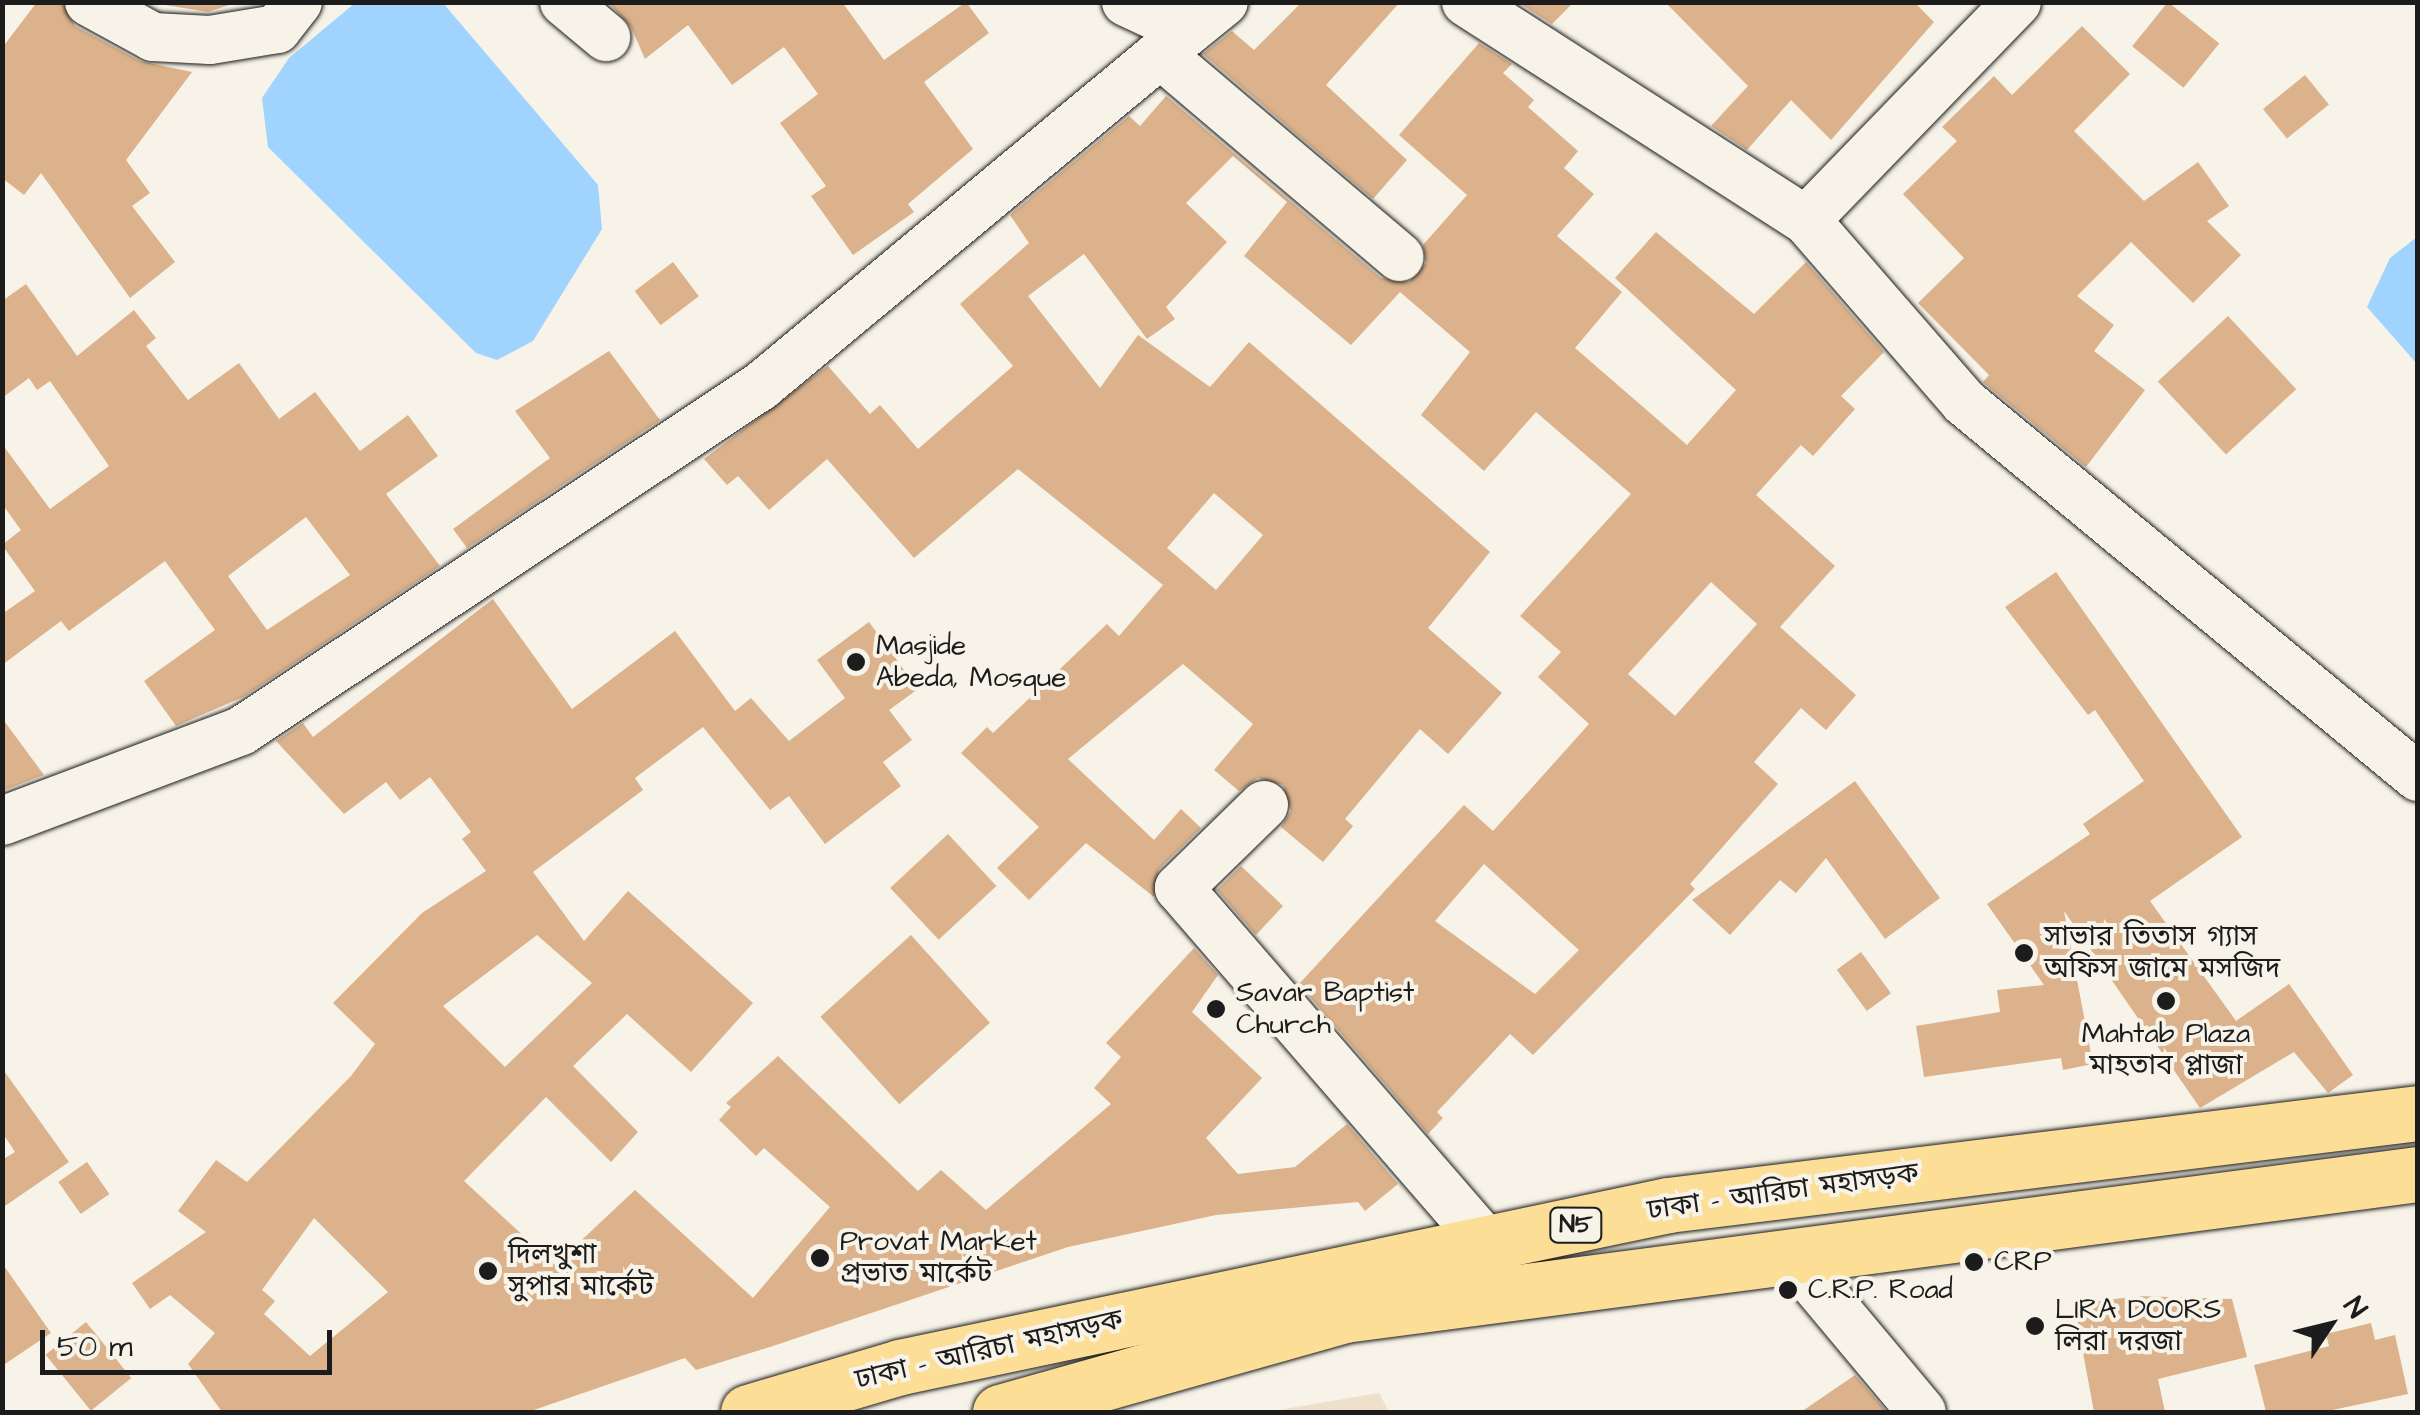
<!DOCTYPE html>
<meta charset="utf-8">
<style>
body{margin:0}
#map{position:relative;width:2420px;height:1415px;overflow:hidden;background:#f7f3e8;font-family:"Architects Daughter","Noto Sans Bengali",sans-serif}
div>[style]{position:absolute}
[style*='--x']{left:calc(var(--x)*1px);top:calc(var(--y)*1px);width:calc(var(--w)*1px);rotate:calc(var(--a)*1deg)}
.built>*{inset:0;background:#efe0cc}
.water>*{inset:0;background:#a0d3fe}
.building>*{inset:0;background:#dbb28b;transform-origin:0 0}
.roads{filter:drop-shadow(0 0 2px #1c1c1c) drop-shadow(0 0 2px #1c1c1c)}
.street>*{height:48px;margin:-24px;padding:0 24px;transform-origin:24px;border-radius:24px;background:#f7f3e8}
.highway>*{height:55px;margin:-27.5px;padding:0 27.5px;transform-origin:27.5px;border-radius:27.5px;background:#fcde96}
.dots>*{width:28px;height:28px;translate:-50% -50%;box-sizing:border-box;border:5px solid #f7f3e8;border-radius:50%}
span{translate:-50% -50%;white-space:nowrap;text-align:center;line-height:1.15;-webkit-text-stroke:8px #f7f3e8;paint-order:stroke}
.shield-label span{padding:2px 8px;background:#f7f3e8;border:2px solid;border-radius:8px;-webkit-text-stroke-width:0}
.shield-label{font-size:25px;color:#1c1c1c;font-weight:700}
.poi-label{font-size:28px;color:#1c1c1c}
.left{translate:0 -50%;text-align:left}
.street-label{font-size:28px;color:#1c1c1c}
.frame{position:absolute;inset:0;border:5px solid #1c1c1c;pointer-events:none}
.north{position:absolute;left:2280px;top:1275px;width:100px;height:100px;-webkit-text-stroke:8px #f7f3e8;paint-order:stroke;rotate:55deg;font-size:28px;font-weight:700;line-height:40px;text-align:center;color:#1c1c1c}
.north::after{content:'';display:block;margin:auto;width:35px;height:45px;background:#1c1c1c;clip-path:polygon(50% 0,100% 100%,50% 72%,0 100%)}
.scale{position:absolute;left:40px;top:1330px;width:292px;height:45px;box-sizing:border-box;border:5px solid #1c1c1c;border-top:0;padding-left:12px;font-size:30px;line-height:35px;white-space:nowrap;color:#1c1c1c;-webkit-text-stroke:8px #f7f3e8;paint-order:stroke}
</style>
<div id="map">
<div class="built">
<div style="clip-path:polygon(1379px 1393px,1389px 1412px,1267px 1412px)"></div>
</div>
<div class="water">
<div style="clip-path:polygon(355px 3px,443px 3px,598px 185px,602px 229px,533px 341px,497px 360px,476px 353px,268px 147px,262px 98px,289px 58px)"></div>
<div style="clip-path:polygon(2417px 237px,2417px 364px,2367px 307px,2390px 258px)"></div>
</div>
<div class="building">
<div style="clip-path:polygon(37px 2px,62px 2px,75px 26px,140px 61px,192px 72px,126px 160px,150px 193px,132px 206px,175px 262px,130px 298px,41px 173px,24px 195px,2px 178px,2px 48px)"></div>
<div style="clip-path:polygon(147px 2px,238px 2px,208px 12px)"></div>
<div style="clip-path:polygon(608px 2px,842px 2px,884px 60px,966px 2px,989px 33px,924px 82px,973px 149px,908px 204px,914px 212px,853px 255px,811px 196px,826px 186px,780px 123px,818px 94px,784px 47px,732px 85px,688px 25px,645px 59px,631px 27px)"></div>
<div style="clip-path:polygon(1302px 2px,1400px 2px,1326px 85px,1407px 160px,1373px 199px,1203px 54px,1232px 31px,1254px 50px)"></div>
<div style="clip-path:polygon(1518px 2px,1574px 2px,1552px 24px)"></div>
<div style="clip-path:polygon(1665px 2px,1914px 2px,1934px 22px,1831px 140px,1791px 100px,1747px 150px,1711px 126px,1748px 86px)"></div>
<div style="left:2168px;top:2px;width:66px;height:57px;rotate:39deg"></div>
<div style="clip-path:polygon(2082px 26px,2130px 74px,2074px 131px,2144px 201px,2198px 162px,2229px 206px,2207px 221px,2241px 255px,2193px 303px,2131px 242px,2077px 296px,2114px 325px,2094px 351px,2145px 390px,2086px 467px,1983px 382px,1989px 375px,1918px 303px,1964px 258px,1903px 194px,1957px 141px,1942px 127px,1994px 76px,2012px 95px)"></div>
<div style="clip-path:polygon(evenodd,1479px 43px,1512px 64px,1503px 73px,1534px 100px,1528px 107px,1578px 151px,1564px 168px,1594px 194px,1557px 236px,1622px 292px,1575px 348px,1687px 445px,1736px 390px,1615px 278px,1656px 232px,1754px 314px,1806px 262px,1884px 352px,1841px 396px,1855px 409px,1813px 456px,1801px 445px,1756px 495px,1835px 566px,1780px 627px,1856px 695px,1826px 730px,1801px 708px,1754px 762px,1778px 784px,1690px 884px,1695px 889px,1533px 1055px,1510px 1034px,1437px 1112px,1443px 1118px,1428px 1134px,1299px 984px,1464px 805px,1493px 831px,1589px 724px,1538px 677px,1561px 652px,1520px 616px,1631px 494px,1536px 412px,1484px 471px,1421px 415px,1470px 352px,1400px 292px,1351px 345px,1244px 256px,1287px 202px,1233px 156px,1186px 203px,1227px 242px,1166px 307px,1175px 319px,1147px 339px,1084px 254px,1028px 296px,1100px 388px,1138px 335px,1210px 387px,1249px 342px,1490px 552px,1428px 628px,1502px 693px,1448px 754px,1420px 729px,1345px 819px,1353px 826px,1323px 862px,1281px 827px,1291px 811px,1283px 785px,1258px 778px,1239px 791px,1214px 770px,1253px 724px,1183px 664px,1068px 759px,1154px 840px,1181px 809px,1201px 828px,1159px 869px,1154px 897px,1086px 843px,1029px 900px,997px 868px,1039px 827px,961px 753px,987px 727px,993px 733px,1107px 624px,1119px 636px,1163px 585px,1018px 469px,914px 558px,827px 459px,769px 510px,738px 476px,727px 485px,704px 459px,828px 366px,870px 414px,880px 405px,918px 449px,1013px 366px,960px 304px,1029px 243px,1010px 215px,1129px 116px,1140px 126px,1166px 96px,1381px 278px,1409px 282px,1426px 263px,1423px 245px,1467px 195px,1399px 135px,1479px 43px,1214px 493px,1263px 535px,1216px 590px,1167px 548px,1214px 493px,1479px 43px,1711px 582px,1757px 624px,1675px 716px,1628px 674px,1711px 582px,1479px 43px,1484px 864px,1579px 950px,1535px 994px,1435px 921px,1484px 864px)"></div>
<div style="left:2305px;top:75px;width:38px;height:54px;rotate:51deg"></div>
<div style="left:673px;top:262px;width:43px;height:48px;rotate:53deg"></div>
<div style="clip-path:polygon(evenodd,26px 284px,77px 356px,134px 310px,156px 338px,146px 346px,188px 400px,239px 363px,279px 419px,315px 392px,360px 451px,408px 415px,438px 456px,386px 494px,440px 566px,243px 697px,176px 726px,144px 681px,215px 630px,165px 561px,69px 631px,61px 621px,2px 665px,2px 614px,35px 591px,2px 545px,21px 530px,2px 504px,2px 444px,50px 509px,109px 466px,50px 381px,37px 390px,29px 378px,2px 398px,2px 301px,26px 284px,306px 517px,350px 575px,267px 630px,228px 576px,306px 517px)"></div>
<div style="left:2228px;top:316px;width:100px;height:96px;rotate:47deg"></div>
<div style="clip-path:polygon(609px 351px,660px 420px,467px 548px,453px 529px,550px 458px,515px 411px)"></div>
<div style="clip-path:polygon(2056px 572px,2242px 837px,2150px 901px,2236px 1021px,2289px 984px,2353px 1075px,2328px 1093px,2294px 1052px,2200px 1108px,2064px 911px,2093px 1064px,2063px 1070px,2061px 1058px,1924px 1077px,1916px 1026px,2000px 1012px,1997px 990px,2044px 985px,1987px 904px,2090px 834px,2083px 824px,2144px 781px,2095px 710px,2088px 715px,2005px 607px)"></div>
<div style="clip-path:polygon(evenodd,493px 599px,572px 709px,675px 631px,735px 711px,751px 698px,789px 741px,845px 698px,817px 660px,869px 622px,918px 689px,889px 710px,912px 740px,883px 762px,901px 786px,825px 844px,789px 796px,770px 810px,703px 727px,635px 778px,643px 790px,533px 872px,584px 941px,628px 891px,753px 1003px,691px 1072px,627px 1014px,573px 1066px,638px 1132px,611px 1162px,546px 1097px,464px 1181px,555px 1265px,635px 1190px,753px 1298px,830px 1207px,764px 1148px,756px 1156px,719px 1120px,731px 1107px,726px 1103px,778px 1056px,918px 1191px,941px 1170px,986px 1210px,1111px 1104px,1094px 1088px,1121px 1057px,1106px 1043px,1194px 948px,1218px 975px,1192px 1012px,1262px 1078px,1206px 1138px,1238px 1174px,1295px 1167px,1347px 1124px,1398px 1184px,1365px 1211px,1358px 1202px,1216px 1215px,1068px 1247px,773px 1346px,696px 1370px,685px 1358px,528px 1412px,222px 1412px,188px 1364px,215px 1333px,170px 1295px,150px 1309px,132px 1283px,206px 1232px,178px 1211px,216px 1160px,247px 1182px,351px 1076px,375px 1044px,333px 1003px,422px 913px,486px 871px,462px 839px,471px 832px,430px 777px,400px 800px,386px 782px,344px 814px,276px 741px,303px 723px,313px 737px,493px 599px,537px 935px,592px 983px,505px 1067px,443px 1006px,537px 935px,493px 599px,314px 1218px,388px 1292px,310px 1356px,264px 1314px,275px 1301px,262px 1290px,314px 1218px)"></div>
<div style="clip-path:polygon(2px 718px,44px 775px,2px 791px)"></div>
<div style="clip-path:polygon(1855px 781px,1940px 898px,1885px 939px,1826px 858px,1796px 893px,1780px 880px,1730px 935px,1692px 900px)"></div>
<div style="left:948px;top:834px;width:71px;height:79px;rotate:47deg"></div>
<div style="clip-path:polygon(1241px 866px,1283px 906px,1256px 935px,1217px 890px)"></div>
<div style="left:911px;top:935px;width:118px;height:122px;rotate:48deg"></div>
<div style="left:1861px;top:952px;width:51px;height:30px;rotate:54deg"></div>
<div style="clip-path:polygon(2px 1068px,69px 1162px,2px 1208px,2px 1160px,15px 1152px,2px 1132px)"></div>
<div style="left:87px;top:1162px;width:39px;height:35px;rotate:55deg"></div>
<div style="clip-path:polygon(2px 1263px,51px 1333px,2px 1366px)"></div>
<div style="clip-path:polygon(2139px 1296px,2232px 1299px,2247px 1357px,2158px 1379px,2165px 1412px,2094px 1412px,2074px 1304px)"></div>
<div style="left:86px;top:1322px;width:72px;height:52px;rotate:51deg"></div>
<div style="clip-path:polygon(2371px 1323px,2375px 1340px,2395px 1335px,2408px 1394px,2323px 1412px,2266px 1412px,2254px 1365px,2329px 1346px,2326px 1334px)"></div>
<div style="clip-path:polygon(1855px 1375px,1887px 1412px,1801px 1412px)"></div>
</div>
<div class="roads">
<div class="street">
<div style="--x:89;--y:2;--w:73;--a:28.7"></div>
<div style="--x:153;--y:37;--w:57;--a:3"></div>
<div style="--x:210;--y:40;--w:68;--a:-9.3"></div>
<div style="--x:277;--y:29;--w:34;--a:-52"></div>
<div style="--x:564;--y:2;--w:55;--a:39.8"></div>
<div style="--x:1126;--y:2;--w:68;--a:25.1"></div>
<div style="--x:1188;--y:31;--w:46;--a:-38.9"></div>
<div style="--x:1466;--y:2;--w:404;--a:32.7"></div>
<div style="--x:1806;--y:220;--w:241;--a:49"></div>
<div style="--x:1964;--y:402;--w:589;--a:39.56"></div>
<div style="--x:1160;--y:54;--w:314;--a:40.3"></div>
<div style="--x:1806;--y:220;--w:303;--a:-45.9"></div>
<div style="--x:1264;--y:805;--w:119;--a:135.7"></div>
<div style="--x:1179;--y:888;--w:469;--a:49.1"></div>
<div style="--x:2;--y:821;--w:255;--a:-20.6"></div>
<div style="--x:241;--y:731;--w:624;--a:-33.56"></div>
<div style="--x:761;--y:386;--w:555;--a:-39.74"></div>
<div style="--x:1794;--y:1259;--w:199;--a:50.1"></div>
</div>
<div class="highway">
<div style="--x:748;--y:1412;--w:159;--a:-16.5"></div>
<div style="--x:900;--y:1367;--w:785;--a:-11.91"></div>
<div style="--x:1668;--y:1205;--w:756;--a:-6.99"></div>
<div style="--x:1000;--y:1412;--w:357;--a:-15.7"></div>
<div style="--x:1344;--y:1315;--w:1083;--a:-7.48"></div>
</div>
</div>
<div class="dots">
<div style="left:856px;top:662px;background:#1c1c1c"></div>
<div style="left:2024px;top:953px;background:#1c1c1c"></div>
<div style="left:2166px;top:1001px;background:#1c1c1c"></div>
<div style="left:1216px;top:1009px;background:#1c1c1c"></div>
<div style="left:820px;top:1258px;background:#1c1c1c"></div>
<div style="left:1974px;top:1262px;background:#1c1c1c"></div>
<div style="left:488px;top:1271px;background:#1c1c1c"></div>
<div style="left:1788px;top:1290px;background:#1c1c1c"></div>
<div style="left:2035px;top:1326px;background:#1c1c1c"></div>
</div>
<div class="shield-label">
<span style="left:1576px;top:1225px">N5</span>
</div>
<div class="poi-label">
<span class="left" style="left:876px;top:662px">Masjide<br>Abeda, Mosque</span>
<span class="left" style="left:2044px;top:953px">সাভার তিতাস গ্যাস<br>অফিস জামে মসজিদ</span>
<span class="left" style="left:1236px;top:1009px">Savar Baptist<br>Church</span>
<span style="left:2166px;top:1050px">Mahtab Plaza<br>মাহতাব প্লাজা</span>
<span class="left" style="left:840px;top:1258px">Provat Market<br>প্রভাত মার্কেট</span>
<span class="left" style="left:508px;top:1271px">দিলখুশা<br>সুপার মার্কেট</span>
<span class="left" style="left:1994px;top:1262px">CRP</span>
<span class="left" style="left:1808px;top:1290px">C.R.P. Road</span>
<span class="left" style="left:2055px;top:1326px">LIRA DOORS<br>লিরা দরজা</span>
</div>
<div class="street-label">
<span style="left:1783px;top:1192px;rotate:-8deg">ঢাকা - আরিচা মহাসড়ক</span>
<span style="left:989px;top:1350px;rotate:-13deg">ঢাকা - আরিচা মহাসড়ক</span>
</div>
<div class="frame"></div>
<div class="north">N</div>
<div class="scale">50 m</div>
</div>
